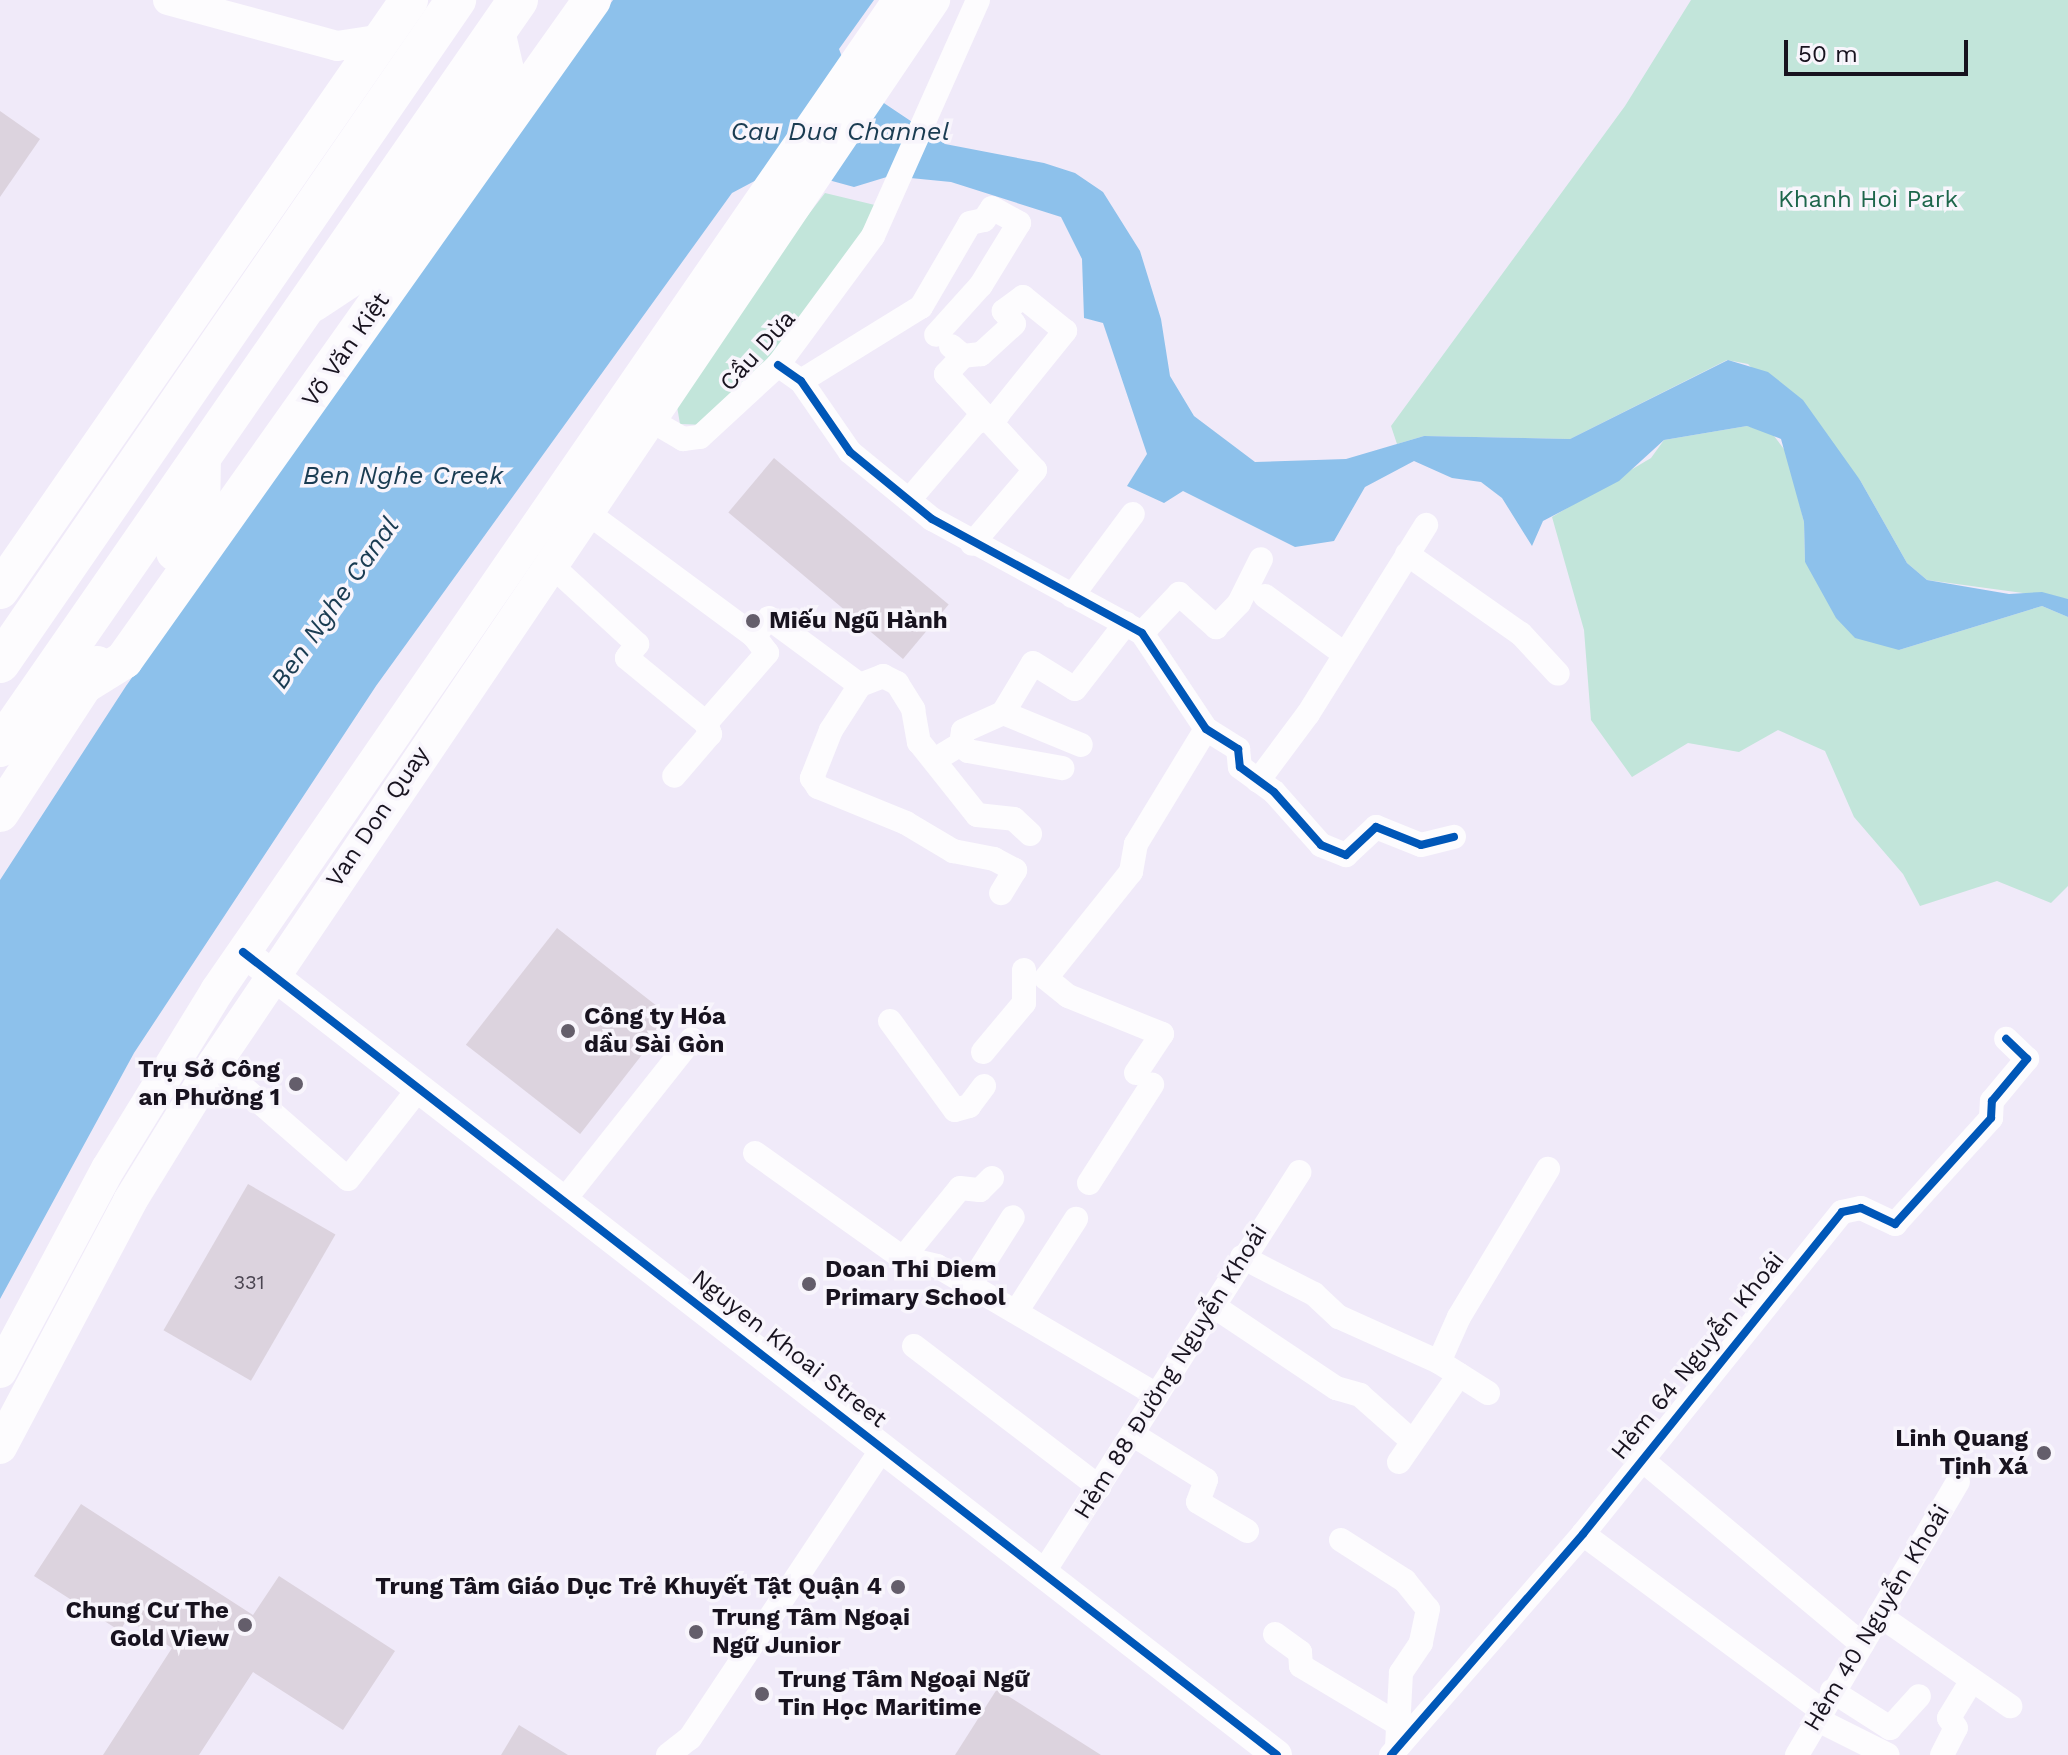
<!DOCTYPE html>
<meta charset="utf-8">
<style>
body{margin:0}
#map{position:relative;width:2068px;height:1755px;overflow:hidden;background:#f0eaf9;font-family:"Work Sans",sans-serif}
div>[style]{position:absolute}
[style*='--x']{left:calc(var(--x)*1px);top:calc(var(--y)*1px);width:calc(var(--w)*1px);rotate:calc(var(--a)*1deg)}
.green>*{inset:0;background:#c2e5da}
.water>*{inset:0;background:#8dc1eb}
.building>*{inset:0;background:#dcd3de;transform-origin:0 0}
.minor>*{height:24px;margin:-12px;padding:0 12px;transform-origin:12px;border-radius:12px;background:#fdfcfe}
.tertiary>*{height:30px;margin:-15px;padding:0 15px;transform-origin:15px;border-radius:15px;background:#fdfcfe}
.secondary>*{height:34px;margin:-17px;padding:0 17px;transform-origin:17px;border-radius:17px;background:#fdfcfe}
.primary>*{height:38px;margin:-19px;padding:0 19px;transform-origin:19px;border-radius:19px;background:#fdfcfe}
.trunk>*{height:40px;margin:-20px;padding:0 20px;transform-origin:20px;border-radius:20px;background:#fdfcfe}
.cycleway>*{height:8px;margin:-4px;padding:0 4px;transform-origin:4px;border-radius:4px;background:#0057b8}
.dots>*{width:22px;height:22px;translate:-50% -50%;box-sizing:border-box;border:4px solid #f8f5fc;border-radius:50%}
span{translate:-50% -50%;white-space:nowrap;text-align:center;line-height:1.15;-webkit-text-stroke:7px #f8f5fc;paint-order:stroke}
.number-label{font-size:20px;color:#4b4551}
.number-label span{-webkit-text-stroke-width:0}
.park-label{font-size:24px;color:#1d664b}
.street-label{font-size:24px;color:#18131f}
.poi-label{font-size:24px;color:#18131f;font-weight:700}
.left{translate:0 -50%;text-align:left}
.right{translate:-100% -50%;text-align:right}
.water-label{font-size:26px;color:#1a3c52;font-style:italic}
.scale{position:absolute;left:1784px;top:40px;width:184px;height:36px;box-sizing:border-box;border:4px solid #18131f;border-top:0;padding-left:10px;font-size:24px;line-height:28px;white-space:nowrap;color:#18131f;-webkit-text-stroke:6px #f8f5fc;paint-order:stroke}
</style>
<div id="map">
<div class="green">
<div style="clip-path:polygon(1691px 0,2068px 0,2068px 599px,1927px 580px,1907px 563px,1860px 480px,1748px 364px,1727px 360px,1570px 439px,1424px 436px,1397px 444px,1391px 426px,1625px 106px)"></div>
<div style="clip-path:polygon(825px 193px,879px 206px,831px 290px,707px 425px,680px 424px,674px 389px)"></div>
<div style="clip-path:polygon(1747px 426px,1771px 432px,1787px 453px,1804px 522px,1805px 562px,1899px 650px,2042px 606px,2068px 617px,2068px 886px,2051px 903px,1997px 881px,1920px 906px,1903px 874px,1854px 817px,1825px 751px,1778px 730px,1739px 752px,1688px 743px,1632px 777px,1591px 720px,1584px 630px,1552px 517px,1651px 458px,1664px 440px)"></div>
</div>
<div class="water">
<div style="clip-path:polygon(613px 0,874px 0,839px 49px,851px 81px,945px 144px,1044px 163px,1075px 173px,1103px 192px,1140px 251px,1161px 319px,1170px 376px,1194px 416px,1255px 462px,1346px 459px,1424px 436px,1570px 439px,1728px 360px,1768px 372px,1803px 400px,1860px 480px,1907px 563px,1927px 580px,2009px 594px,2042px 592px,2068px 599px,2068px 617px,2042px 606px,1899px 650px,1855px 638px,1836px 618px,1805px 562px,1804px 522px,1781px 439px,1747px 426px,1664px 440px,1619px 481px,1543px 521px,1532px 546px,1502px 498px,1481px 482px,1452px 478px,1414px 461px,1365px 487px,1334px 541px,1295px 547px,1183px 491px,1164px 503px,1127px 486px,1147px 454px,1103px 323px,1084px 318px,1082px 259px,1061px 217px,951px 182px,890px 176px,854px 187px,781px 167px,732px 193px,376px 686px,134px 1053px,0 1299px,0 880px,126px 686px)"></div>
</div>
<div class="building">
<div style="clip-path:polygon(0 111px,40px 139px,0 197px)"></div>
<div style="left:774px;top:458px;width:228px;height:71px;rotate:40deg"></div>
<div style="left:557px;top:928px;width:145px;height:148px;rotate:38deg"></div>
<div style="left:248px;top:1184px;width:101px;height:169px;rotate:30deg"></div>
<div style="clip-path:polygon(81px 1504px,253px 1615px,279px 1576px,395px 1651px,343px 1730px,253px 1672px,199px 1755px,103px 1755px,172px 1648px,127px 1619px,120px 1631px,34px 1576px)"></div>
<div style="clip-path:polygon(997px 1689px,1101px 1755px,955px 1755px)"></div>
<div style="clip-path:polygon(519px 1725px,568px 1755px,501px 1755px)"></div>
</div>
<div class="minor">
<div style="--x:951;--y:346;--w:16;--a:40"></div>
<div style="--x:963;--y:356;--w:25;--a:133"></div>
<div style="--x:946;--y:374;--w:131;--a:47.2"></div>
<div style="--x:1035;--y:470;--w:97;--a:130.4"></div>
<div style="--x:778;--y:365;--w:28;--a:35"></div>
<div style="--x:801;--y:381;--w:86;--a:55.4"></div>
<div style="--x:850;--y:452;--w:106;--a:39.3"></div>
<div style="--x:932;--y:519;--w:239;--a:28.5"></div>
<div style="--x:1142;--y:633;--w:115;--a:56.3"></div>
<div style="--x:1206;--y:729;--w:38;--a:32"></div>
<div style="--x:1238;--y:749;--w:18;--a:84"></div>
<div style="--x:1240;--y:767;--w:42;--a:36.3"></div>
<div style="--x:1274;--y:792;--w:71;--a:48.4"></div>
<div style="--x:1321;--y:845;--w:27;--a:22"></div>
<div style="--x:1346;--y:855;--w:41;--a:-43"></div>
<div style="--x:1376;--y:827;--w:48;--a:21.8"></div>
<div style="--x:1421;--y:845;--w:34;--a:-14"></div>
<div style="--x:801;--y:381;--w:141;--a:-31.7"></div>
<div style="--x:921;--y:307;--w:97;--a:-59.7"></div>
<div style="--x:970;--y:223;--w:14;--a:-12"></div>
<div style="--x:984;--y:220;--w:14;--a:-56"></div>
<div style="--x:992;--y:208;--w:31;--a:29"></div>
<div style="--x:1019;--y:223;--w:73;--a:121.5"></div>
<div style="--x:981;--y:285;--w:67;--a:132"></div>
<div style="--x:647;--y:418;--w:42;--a:30.3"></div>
<div style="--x:683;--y:439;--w:17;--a:-7"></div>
<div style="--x:700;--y:437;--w:106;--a:-42.7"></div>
<div style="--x:778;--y:365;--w:160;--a:-53.6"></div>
<div style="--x:873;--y:236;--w:258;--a:-66"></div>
<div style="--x:909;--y:500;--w:101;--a:-49.4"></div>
<div style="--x:975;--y:423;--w:25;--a:-21"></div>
<div style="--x:998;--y:414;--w:107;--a:-51.1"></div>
<div style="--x:1065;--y:331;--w:54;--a:-141"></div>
<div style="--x:1023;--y:297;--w:24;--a:144"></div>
<div style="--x:1004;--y:311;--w:16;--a:52"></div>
<div style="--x:1014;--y:324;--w:45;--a:137.7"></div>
<div style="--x:981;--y:354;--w:18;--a:174"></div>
<div style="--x:584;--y:510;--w:212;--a:36.5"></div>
<div style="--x:754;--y:636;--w:23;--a:-50"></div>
<div style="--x:769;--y:618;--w:113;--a:36.4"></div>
<div style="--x:860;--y:685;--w:25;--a:-21"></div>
<div style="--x:883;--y:676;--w:16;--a:27"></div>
<div style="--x:897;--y:683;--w:31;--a:58"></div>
<div style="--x:913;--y:709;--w:34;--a:80"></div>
<div style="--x:919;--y:742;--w:93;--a:51.5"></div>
<div style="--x:977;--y:815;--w:37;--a:6"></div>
<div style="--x:1014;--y:819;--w:22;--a:43"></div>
<div style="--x:1407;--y:554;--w:139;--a:35.1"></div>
<div style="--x:1521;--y:634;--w:54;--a:47.2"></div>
<div style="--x:549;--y:563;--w:120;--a:42.6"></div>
<div style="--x:637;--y:644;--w:17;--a:126"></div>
<div style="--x:627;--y:658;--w:102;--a:39.4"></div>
<div style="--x:706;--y:723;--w:12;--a:70"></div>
<div style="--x:710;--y:734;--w:55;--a:130.6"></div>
<div style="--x:1072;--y:596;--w:102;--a:-53.4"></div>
<div style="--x:1265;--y:596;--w:97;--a:36.2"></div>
<div style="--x:1142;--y:633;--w:54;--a:-46.5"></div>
<div style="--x:1179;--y:594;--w:50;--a:41.7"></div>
<div style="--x:1216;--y:627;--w:33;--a:-46"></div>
<div style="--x:1239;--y:603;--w:49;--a:-63.4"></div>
<div style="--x:860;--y:685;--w:54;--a:122.8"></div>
<div style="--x:831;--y:730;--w:52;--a:111.6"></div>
<div style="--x:812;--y:778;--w:11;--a:56"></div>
<div style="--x:818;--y:787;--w:95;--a:22.2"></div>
<div style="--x:906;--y:823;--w:55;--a:30.8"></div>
<div style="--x:953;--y:851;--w:42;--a:11"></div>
<div style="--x:994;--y:859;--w:24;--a:28"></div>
<div style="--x:1015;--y:870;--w:27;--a:121"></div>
<div style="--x:1003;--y:713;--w:84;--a:22.3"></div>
<div style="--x:706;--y:723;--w:93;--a:-48.9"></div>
<div style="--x:767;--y:653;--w:21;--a:-127"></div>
<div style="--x:961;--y:744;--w:10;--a:45"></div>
<div style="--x:968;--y:751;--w:96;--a:10.3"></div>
<div style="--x:936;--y:759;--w:29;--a:-31"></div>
<div style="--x:961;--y:744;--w:13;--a:-81"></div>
<div style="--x:963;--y:731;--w:44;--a:-24.2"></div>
<div style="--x:1003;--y:713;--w:58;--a:-59"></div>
<div style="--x:1033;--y:663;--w:49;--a:31.8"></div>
<div style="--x:1075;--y:689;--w:83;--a:-52.3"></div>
<div style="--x:1258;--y:781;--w:84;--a:-53.3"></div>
<div style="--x:1308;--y:714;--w:223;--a:-58"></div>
<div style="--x:890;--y:1021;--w:110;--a:53.9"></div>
<div style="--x:955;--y:1110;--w:15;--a:-16"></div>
<div style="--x:969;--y:1106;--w:25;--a:-53"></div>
<div style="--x:983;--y:1052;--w:64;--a:-50.1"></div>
<div style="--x:1024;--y:1003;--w:33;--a:-90"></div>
<div style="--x:215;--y:1063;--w:176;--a:41.1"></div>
<div style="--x:348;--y:1179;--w:117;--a:-52"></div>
<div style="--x:1136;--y:1073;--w:47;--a:-56.3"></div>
<div style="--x:1162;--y:1034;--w:101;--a:-158"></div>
<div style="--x:1068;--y:996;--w:28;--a:-141"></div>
<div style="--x:1046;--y:978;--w:136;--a:-51.3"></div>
<div style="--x:1131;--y:872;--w:28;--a:-80"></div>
<div style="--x:1136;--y:844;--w:135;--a:-58.7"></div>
<div style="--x:755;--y:1153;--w:181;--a:35.4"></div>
<div style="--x:903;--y:1258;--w:35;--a:13"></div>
<div style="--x:937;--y:1266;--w:255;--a:30.4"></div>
<div style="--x:1089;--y:1183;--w:117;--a:-57.3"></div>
<div style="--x:565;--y:1199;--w:204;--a:-51.6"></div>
<div style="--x:1242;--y:1257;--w:81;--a:27.2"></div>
<div style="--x:1314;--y:1294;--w:34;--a:43"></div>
<div style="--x:1339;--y:1317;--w:110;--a:24.2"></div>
<div style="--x:1439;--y:1362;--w:58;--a:32.3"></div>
<div style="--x:903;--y:1258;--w:90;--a:-50.8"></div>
<div style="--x:960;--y:1188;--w:20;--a:6"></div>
<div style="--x:980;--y:1190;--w:17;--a:-45"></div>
<div style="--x:970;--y:1285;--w:80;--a:-57.7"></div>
<div style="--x:1215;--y:1307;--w:146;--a:33.8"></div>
<div style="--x:1336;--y:1388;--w:25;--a:16"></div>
<div style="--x:1360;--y:1395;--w:68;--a:41.4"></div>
<div style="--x:1016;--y:1312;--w:111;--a:-57.2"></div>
<div style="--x:914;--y:1346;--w:233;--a:37.3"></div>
<div style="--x:1439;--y:1362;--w:49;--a:-66"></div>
<div style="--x:1459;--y:1317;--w:173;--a:-59"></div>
<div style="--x:1132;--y:1434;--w:87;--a:31.9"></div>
<div style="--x:1206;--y:1480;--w:23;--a:110"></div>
<div style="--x:1198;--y:1502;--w:57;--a:30.6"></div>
<div style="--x:1640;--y:1458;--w:290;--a:40"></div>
<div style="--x:1399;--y:1462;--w:106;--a:-55.4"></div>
<div style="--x:1583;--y:1534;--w:296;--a:36.5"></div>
<div style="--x:1341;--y:1540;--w:76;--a:32.6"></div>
<div style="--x:1405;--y:1581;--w:36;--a:51"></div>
<div style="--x:1428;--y:1609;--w:35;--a:102"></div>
<div style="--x:1421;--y:1643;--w:36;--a:124"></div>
<div style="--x:1401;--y:1673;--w:74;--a:93.1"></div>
<div style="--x:1043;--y:1573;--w:476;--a:-57.4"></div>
<div style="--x:1879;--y:1615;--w:160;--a:34.8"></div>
<div style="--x:1275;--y:1634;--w:31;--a:36"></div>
<div style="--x:1300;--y:1652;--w:14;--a:86"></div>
<div style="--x:1301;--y:1666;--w:113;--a:30.9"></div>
<div style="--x:1832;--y:1691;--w:69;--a:32.5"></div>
<div style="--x:1890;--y:1728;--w:43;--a:-47.8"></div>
<div style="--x:1816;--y:1719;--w:80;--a:26.6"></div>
<div style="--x:668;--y:1755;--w:28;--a:-38"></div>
<div style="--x:690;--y:1738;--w:348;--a:-56.4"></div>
<div style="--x:1391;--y:1755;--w:293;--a:-49"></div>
<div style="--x:1583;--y:1534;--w:413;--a:-51.2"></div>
<div style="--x:1842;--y:1212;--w:19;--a:-12"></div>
<div style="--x:1861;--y:1208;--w:38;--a:25"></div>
<div style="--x:1895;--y:1224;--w:143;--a:-47.8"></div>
<div style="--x:1991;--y:1118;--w:17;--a:-87"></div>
<div style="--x:1992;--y:1101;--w:55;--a:-50.2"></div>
<div style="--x:2027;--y:1059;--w:29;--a:-136"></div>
<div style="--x:1797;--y:1755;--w:317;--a:-59.5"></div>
<div style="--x:1942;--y:1755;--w:30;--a:-63"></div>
<div style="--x:1956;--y:1728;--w:12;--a:-125"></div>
<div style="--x:1949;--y:1718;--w:44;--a:-58.8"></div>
</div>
<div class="tertiary">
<div style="--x:168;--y:0;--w:175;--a:15.2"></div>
<div style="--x:337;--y:46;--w:48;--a:-8.5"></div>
<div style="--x:243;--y:952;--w:1309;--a:37.83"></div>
</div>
<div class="secondary">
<div style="--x:0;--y:1371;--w:229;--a:-61.9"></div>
<div style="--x:108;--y:1169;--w:209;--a:-58.5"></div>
<div style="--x:217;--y:991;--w:1204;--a:-55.43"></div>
<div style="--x:0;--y:1447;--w:278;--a:-62.1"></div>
<div style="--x:130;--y:1201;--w:162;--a:-58.4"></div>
<div style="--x:215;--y:1063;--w:1283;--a:-55.96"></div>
</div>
<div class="primary">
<div style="--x:313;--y:303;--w:74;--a:-33.5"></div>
<div style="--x:375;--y:262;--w:232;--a:-55.9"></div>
<div style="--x:505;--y:70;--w:40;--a:-103"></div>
<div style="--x:175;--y:552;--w:46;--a:-55.6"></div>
<div style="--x:201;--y:514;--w:58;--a:-89"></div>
<div style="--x:0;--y:590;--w:718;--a:-55.27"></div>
<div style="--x:84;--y:685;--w:47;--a:-32"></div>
<div style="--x:124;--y:660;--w:809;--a:-54.66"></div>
<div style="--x:0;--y:813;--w:177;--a:-56.8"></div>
</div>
<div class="trunk">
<div style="--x:0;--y:663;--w:805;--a:-55.48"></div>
<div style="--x:0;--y:747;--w:909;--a:-55.26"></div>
</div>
<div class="cycleway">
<div style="--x:778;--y:365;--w:28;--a:35"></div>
<div style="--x:801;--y:381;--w:86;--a:55.4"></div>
<div style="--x:850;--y:452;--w:106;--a:39.3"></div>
<div style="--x:932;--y:519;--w:239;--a:28.5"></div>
<div style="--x:1142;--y:633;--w:115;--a:56.3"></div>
<div style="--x:1206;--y:729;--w:38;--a:32"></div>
<div style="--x:1238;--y:749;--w:18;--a:84"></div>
<div style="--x:1240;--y:767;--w:42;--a:36.3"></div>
<div style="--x:1274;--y:792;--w:71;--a:48.4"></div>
<div style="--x:1321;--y:845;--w:27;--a:22"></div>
<div style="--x:1346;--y:855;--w:41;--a:-43"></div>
<div style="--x:1376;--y:827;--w:48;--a:21.8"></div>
<div style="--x:1421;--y:845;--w:34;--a:-14"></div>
<div style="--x:243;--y:952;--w:1309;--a:37.83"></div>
<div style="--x:1391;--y:1755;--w:293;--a:-49"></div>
<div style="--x:1583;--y:1534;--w:413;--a:-51.2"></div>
<div style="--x:1842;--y:1212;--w:19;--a:-12"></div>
<div style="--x:1861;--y:1208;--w:38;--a:25"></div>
<div style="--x:1895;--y:1224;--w:143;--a:-47.8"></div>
<div style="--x:1991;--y:1118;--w:17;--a:-87"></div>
<div style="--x:1992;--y:1101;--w:55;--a:-50.2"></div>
<div style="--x:2027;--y:1059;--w:29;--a:-136"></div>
</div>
<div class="dots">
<div style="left:753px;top:621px;background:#645e6b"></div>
<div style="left:568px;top:1031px;background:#645e6b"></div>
<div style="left:296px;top:1084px;background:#645e6b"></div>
<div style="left:809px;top:1284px;background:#645e6b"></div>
<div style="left:2044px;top:1453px;background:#645e6b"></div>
<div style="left:898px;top:1587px;background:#645e6b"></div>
<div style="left:245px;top:1625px;background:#645e6b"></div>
<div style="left:696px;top:1632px;background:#645e6b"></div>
<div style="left:762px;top:1694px;background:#645e6b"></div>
</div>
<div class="number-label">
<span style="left:249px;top:1282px">331</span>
</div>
<div class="park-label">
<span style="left:1868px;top:200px">Khanh Hoi Park</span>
</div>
<div class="street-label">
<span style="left:346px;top:350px;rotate:-55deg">Võ Văn Kiệt</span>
<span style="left:758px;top:351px;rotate:-48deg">Cầu Dừa</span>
<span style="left:378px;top:817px;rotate:-56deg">Van Don Quay</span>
<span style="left:789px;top:1349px;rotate:38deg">Nguyen Khoai Street</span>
<span style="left:1698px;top:1356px;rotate:-51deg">Hẻm 64 Nguyễn Khoái</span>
<span style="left:1171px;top:1372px;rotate:-58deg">Hẻm 88 Đường Nguyễn Khoái</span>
<span style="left:1877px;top:1618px;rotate:-59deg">Hẻm 40 Nguyễn Khoái</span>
</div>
<div class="poi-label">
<span class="left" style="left:769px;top:621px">Miếu Ngũ Hành</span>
<span class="left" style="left:584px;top:1031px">Công ty Hóa<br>dầu Sài Gòn</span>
<span class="right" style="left:280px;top:1084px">Trụ Sở Công<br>an Phường 1</span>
<span class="left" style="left:825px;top:1284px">Doan Thi Diem<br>Primary School</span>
<span class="right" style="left:2028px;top:1453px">Linh Quang<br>Tịnh Xá</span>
<span class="right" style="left:882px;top:1587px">Trung Tâm Giáo Dục Trẻ Khuyết Tật Quận 4</span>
<span class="right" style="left:229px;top:1625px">Chung Cư The<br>Gold View</span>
<span class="left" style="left:712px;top:1632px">Trung Tâm Ngoại<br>Ngữ Junior</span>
<span class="left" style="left:778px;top:1694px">Trung Tâm Ngoại Ngữ<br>Tin Học Maritime</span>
</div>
<div class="water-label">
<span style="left:840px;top:132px">Cau Dua Channel</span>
<span style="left:403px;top:476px">Ben Nghe Creek</span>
<span style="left:335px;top:603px;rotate:-55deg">Ben Nghe Canal</span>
</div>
<div class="scale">50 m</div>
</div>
